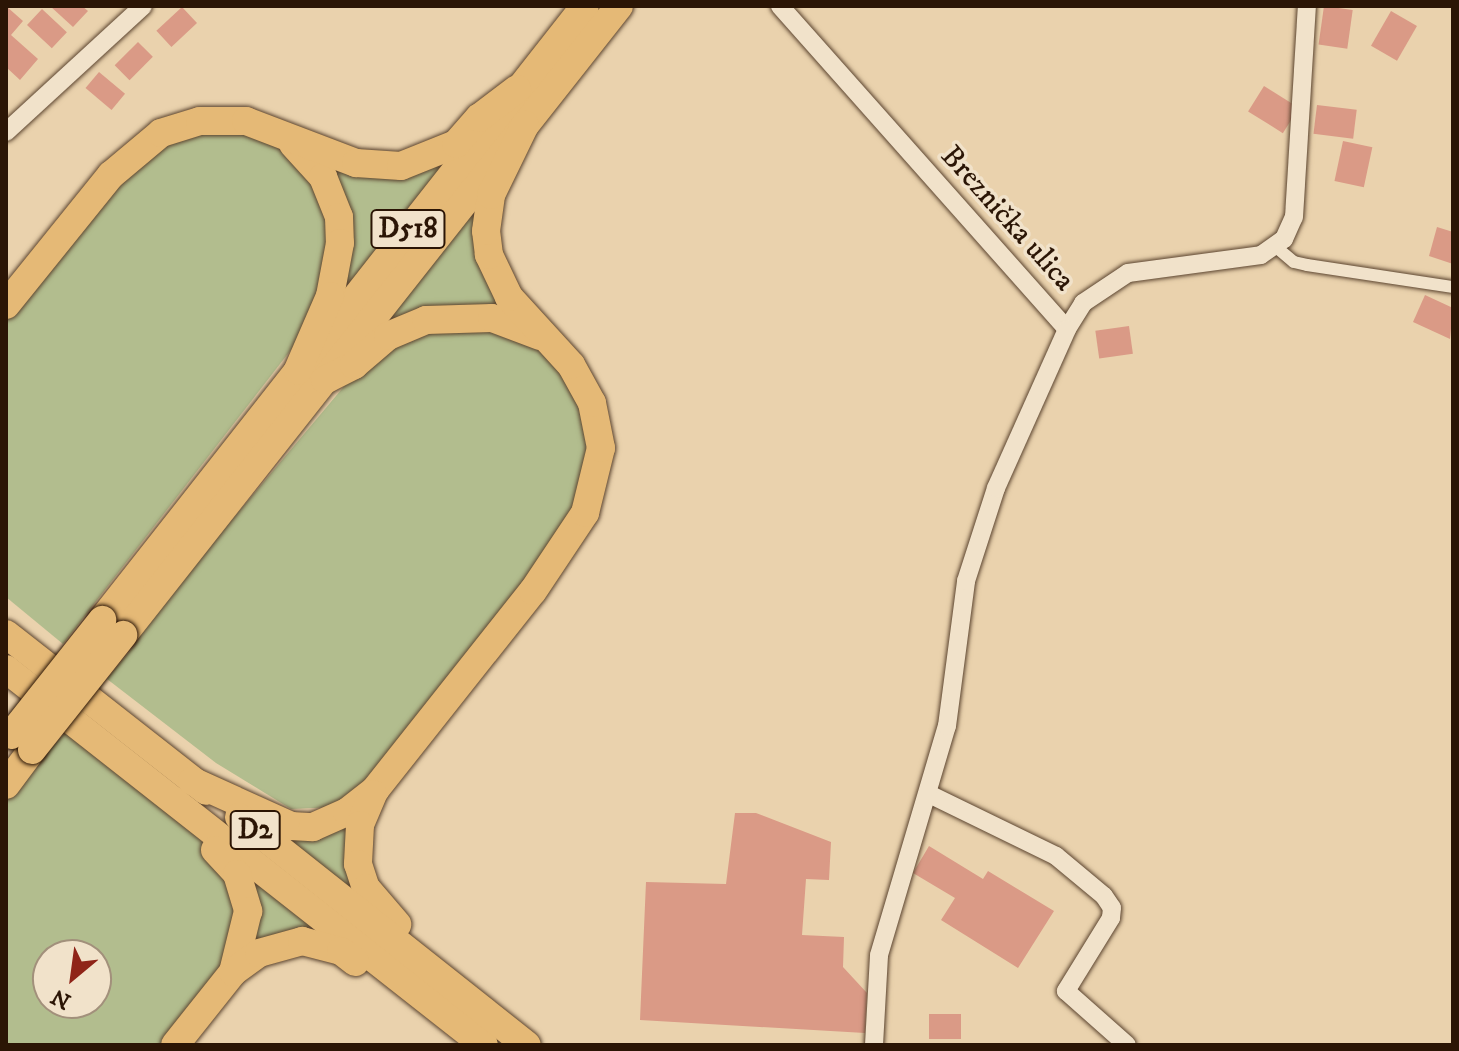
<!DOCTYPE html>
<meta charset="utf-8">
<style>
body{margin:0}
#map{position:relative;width:1459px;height:1051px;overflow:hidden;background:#ead2ad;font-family:"IM FELL DW Pica",serif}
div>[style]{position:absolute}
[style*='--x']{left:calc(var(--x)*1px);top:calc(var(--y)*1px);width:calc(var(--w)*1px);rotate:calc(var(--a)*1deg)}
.green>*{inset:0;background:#b2bd8e}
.building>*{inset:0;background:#da9a86;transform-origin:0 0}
.roads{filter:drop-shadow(0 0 2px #5b442f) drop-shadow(0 0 2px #5b442f)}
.pedestrian>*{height:12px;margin:-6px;padding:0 6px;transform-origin:6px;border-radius:6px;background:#f1e2ca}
.minor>*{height:18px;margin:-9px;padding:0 9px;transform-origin:9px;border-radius:9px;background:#f1e2ca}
.primary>*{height:28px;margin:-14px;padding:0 14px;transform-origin:14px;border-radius:14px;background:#e5b976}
.trunk>*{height:28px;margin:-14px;padding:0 14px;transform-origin:14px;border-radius:14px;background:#e5b976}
.bridges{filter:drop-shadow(0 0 2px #2b1505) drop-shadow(0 0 2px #2b1505)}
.primary-bridge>*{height:28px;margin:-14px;padding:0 14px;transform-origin:14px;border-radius:14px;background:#e5b976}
span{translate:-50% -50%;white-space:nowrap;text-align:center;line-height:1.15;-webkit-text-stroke:7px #f1e2ca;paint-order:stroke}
.shield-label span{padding:2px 6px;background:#f1e2ca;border:2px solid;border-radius:6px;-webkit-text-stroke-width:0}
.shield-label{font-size:28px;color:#2b1505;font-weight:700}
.street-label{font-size:30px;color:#2b1505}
.frame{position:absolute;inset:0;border:8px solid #2b1505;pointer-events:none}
.north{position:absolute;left:32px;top:939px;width:80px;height:80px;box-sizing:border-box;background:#f1e2ca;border:2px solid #a2907b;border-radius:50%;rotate:209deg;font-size:22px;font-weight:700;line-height:32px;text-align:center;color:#2b1505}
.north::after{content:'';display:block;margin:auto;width:28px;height:36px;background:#8f2418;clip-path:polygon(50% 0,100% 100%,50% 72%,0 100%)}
</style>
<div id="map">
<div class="green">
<div style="clip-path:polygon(180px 130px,275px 137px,334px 215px,311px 324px,63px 644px,6px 597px,6px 318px,123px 173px)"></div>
<div style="clip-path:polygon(319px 159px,441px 161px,447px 166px,339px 302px)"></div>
<div style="clip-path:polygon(480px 197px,515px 313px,375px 329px)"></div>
<div style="clip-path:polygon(464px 320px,539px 340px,593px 426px,579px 510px,372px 781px,337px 807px,291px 809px,216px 763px,107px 679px,135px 645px,130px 641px,367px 359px)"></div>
<div style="clip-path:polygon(evenodd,67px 731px,195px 833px,239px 890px,233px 956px,164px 1045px,6px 1045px,6px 797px,67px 731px,48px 955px,96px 955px,96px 1003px,48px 1003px,48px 955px)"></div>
<div style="clip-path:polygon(351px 818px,358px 899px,277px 829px)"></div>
<div style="clip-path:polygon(249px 871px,332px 936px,255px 951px)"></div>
</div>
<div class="building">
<div style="clip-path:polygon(6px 6px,23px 21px,11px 35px,38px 59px,20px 80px,6px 67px)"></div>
<div style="clip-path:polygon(50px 6px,82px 6px,88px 11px,73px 27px)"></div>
<div style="left:1324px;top:6px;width:29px;height:39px;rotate:8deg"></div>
<div style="left:182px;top:7px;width:22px;height:35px;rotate:47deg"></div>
<div style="left:42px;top:9px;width:34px;height:22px;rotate:43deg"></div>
<div style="left:1391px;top:11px;width:30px;height:40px;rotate:30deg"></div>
<div style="left:138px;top:42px;width:21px;height:33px;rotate:45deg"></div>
<div style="left:99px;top:72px;width:34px;height:21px;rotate:40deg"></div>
<div style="left:1264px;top:86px;width:41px;height:30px;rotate:32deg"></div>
<div style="left:1317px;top:105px;width:40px;height:29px;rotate:7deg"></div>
<div style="left:1343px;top:141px;width:30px;height:41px;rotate:12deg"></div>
<div style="clip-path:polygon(1437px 227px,1453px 232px,1453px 264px,1429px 256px)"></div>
<div style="clip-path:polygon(1425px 295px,1453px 308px,1450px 339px,1413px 322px)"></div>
<div style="left:1129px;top:326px;width:28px;height:34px;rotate:82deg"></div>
<div style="clip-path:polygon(735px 813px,756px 813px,831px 842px,829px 880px,806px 879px,802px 935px,844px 937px,843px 967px,867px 993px,865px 1033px,640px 1020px,646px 882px,726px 884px)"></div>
<div style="clip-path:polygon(929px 846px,983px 879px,988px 871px,1054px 911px,1018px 968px,941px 920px,955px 898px,913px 873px)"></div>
<div style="left:929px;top:1014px;width:32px;height:25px"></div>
</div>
<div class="roads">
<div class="pedestrian">
<div style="--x:1276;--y:247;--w:23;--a:40"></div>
<div style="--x:1294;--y:262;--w:13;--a:13"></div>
<div style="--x:1307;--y:265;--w:148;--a:8.6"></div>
</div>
<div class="minor">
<div style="--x:780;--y:6;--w:432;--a:48.4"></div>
<div style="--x:1067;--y:329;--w:31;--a:-58"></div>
<div style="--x:1083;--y:303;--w:54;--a:-33.7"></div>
<div style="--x:1128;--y:273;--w:134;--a:-7.7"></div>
<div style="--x:1261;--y:255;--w:28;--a:-35"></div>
<div style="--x:1284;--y:239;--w:24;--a:-66"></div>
<div style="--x:1294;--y:217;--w:211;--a:-86.5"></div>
<div style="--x:6;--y:132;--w:186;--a:-42.6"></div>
<div style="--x:931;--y:795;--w:139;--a:26"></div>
<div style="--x:1056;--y:856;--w:62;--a:39.8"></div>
<div style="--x:1104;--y:896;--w:14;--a:56"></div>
<div style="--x:1112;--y:908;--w:10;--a:96"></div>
<div style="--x:1111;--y:918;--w:86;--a:121.7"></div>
<div style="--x:1066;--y:991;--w:81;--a:41.5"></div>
<div style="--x:874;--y:1045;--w:90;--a:-86.8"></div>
<div style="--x:879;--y:955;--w:239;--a:-73.5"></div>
<div style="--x:947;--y:726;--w:146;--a:-82.5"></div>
<div style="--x:966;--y:581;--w:98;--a:-72.1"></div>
<div style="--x:996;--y:488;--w:174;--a:-65.9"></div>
</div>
<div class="primary">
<div style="--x:102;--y:620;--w:781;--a:-51.81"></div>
<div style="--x:123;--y:635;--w:801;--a:-51.74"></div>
<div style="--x:6;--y:785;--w:44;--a:-53.4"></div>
</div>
<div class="trunk">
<div style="--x:293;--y:144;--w:45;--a:47.7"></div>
<div style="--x:323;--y:177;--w:43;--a:68.2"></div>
<div style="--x:339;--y:217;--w:26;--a:88"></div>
<div style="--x:340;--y:243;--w:54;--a:100.7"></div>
<div style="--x:330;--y:296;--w:81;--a:113.4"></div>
<div style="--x:6;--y:305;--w:167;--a:-51.1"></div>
<div style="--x:111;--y:175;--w:65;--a:-40"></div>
<div style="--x:161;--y:133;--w:41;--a:-17.1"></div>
<div style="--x:200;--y:121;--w:46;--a:0"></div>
<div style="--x:246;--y:121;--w:118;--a:20.9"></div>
<div style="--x:356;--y:163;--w:45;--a:3.8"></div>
<div style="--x:401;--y:166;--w:59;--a:-21.8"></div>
<div style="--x:456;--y:144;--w:35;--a:-49"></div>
<div style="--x:479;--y:118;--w:48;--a:-37.3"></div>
<div style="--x:325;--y:380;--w:33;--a:-27"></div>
<div style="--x:354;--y:365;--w:45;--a:-40.5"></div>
<div style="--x:388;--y:336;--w:41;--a:-22.8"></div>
<div style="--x:426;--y:320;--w:66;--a:-1.7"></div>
<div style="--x:492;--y:318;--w:51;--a:20.6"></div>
<div style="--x:6;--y:634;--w:254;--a:38.1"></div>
<div style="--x:6;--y:669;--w:608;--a:38.19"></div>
<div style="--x:192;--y:781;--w:109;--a:24.4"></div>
<div style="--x:291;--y:826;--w:22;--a:3"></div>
<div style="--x:313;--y:827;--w:37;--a:-24"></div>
<div style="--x:347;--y:812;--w:36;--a:-38"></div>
<div style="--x:375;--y:790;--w:254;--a:-51.6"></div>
<div style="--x:533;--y:591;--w:94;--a:-56.3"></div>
<div style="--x:585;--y:513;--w:67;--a:-76.2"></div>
<div style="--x:601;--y:448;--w:46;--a:-101.3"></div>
<div style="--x:592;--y:403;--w:43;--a:-118.9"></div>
<div style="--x:571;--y:365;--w:92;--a:-132.4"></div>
<div style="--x:509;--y:297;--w:47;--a:-115.5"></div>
<div style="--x:489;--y:255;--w:24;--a:-97"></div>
<div style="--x:486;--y:231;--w:36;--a:-82"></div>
<div style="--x:491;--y:195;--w:78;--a:-64.1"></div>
<div style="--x:373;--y:794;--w:34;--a:113"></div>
<div style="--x:360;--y:825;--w:39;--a:93"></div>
<div style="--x:358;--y:864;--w:25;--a:72"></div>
<div style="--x:366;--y:888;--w:48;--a:49.3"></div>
<div style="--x:239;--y:817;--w:367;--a:38.4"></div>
<div style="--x:215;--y:850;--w:33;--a:47"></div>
<div style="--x:237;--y:874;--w:39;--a:73"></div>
<div style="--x:248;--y:911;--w:63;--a:103.8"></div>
<div style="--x:175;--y:1045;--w:93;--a:-51.5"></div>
<div style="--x:233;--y:972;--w:32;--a:-36"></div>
<div style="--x:259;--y:953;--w:45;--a:-15.6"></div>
<div style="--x:302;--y:941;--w:40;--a:14.4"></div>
<div style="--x:341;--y:951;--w:18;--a:38"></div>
</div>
</div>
<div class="bridges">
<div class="primary-bridge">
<div style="--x:11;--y:735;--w:147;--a:-51.6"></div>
<div style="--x:32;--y:750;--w:147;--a:-51.6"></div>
</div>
</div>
<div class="shield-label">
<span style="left:408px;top:229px">D518</span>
<span style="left:255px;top:830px">D2</span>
</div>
<div class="street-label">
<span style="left:1007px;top:219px;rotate:48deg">Breznička ulica</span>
</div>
<div class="frame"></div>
<div class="north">N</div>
</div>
